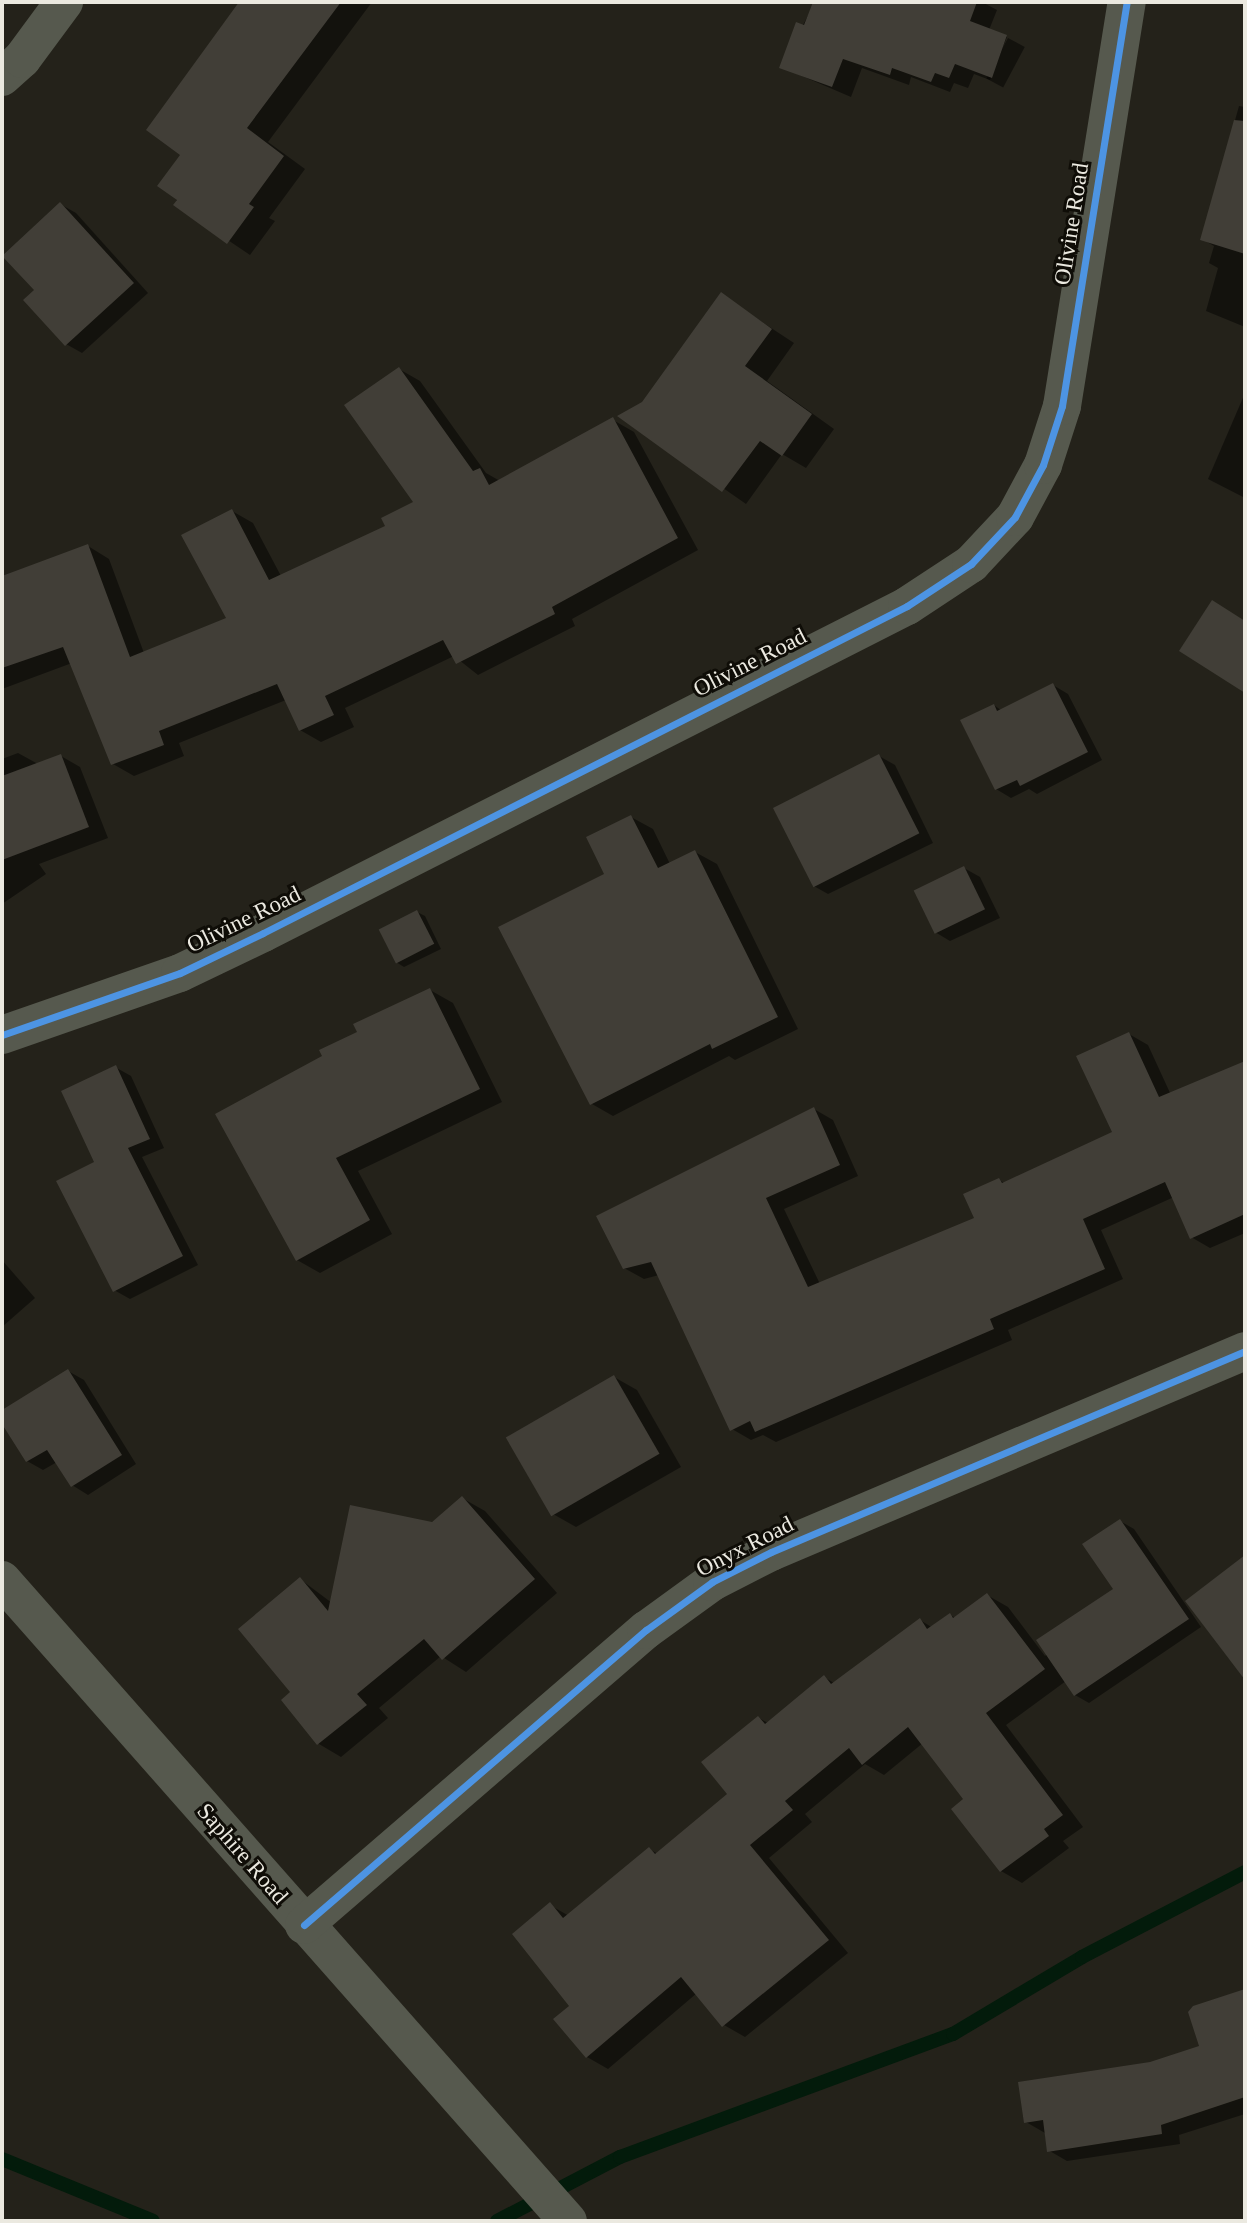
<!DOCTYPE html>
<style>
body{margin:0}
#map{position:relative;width:1247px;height:2223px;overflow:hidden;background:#24221a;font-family:Georgia,serif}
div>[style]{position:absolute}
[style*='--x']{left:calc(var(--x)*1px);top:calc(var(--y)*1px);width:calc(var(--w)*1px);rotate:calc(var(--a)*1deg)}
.shadow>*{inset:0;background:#0007;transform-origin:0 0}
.stream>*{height:14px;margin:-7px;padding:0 7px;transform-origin:7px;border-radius:7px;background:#031b0b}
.building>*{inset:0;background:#413e37;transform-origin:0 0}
.street>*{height:38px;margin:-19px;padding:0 19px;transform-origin:19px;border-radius:19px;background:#56594e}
.cycleway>*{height:7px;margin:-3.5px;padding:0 3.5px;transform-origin:3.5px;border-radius:3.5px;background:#4d94e3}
span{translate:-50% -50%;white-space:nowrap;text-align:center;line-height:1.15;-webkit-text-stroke:6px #0f0d07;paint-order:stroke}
.street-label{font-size:23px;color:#ebe9e0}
.frame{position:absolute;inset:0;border:4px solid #ebe9e0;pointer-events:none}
</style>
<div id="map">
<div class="shadow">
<div style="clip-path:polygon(241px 2px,372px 2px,268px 142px,305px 169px,269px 218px,275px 221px,250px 255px,176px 205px,182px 154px,148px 129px)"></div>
<div style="clip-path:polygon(815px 2px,982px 2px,997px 10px,989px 30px,1007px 37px,990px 80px,974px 74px,968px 88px,954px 83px,950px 92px,911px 77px,909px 85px,862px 68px,851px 97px,781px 67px)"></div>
<div style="left:1008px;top:38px;width:19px;height:46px;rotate:28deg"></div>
<div style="clip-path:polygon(1239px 106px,1245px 107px,1245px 327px,1206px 311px,1218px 268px,1209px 263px,1214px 246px,1202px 239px)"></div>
<div style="clip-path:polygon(60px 204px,76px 213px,148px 293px,82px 353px,66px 344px,36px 290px)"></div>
<div style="clip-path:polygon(721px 295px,794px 343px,767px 381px,834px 429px,806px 468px,782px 454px,746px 504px,620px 416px,643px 404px)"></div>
<div style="clip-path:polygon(399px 369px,420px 381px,486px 473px,500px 481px,613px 420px,634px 432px,698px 550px,572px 619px,575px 626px,478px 675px,454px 656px,345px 708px,354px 727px,321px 742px,300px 730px,286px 700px,179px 743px,184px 756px,134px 776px,113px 764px,72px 663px,2px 689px,2px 579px,88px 546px,109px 559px,144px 653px,228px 619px,232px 511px,253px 523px,281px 576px,387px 527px,416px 503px)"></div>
<div style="clip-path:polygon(1245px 393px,1245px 498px,1208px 479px)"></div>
<div style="clip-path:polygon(1053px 685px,1068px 694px,1102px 760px,1037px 794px,1029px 789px,1011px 798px,996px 789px,994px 705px,1002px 711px)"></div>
<div style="clip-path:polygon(18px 753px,38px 764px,61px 756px,80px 767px,108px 838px,39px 864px,46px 874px,2px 904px,2px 759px)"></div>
<div style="clip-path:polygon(879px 756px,895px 765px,933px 843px,828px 894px,812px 885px)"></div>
<div style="clip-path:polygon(631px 817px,653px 829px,670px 864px,695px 852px,717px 864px,798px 1029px,735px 1060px,729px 1056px,613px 1116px,592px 1104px,607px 874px)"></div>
<div style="clip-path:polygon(964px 868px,980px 877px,1000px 918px,950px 941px,935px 932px)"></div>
<div style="clip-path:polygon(417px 912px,425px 916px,441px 949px,404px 967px,396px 962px)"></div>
<div style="clip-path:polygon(430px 990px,453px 1003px,502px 1102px,358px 1171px,392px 1234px,320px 1273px,297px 1260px,360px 1033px)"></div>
<div style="clip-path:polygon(1129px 1034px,1148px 1045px,1171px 1095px,1245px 1064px,1245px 1233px,1210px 1248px,1191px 1237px,1174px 1197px,1101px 1230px,1123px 1279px,1008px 1330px,1012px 1340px,776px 1442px,763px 1435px,751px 1440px,732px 1429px,659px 1275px,644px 1279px,624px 1268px,814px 1109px,833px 1120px,858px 1176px,784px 1209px,820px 1284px,976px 1219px,999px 1180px,1006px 1184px,1114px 1133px)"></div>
<div style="clip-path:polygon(115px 1067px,131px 1076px,164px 1148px,142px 1157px,198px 1265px,130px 1299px,114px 1290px,97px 1163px)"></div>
<div style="clip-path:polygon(2px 1260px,35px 1298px,2px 1327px)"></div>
<div style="clip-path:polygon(68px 1371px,84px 1380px,136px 1464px,88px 1495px,72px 1485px,57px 1462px,43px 1470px,27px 1461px,2px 1420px,2px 1412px)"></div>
<div style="clip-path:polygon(614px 1377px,637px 1390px,681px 1467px,576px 1527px,553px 1514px)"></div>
<div style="clip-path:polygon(462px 1498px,485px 1511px,557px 1593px,466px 1672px,441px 1656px,379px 1708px,388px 1718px,341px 1757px,319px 1744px,283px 1700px,292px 1692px,300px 1579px,332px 1603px)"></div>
<div style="clip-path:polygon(1120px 1521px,1134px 1529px,1201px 1627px,1089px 1703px,1075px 1695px,1066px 1681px,1006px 1725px,1083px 1827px,1063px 1841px,1069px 1848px,1022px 1883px,1001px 1871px,965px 1800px,923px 1743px,884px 1775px,865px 1764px,805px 1814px,812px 1822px,769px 1858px,848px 1953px,745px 2037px,724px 2025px,697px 1993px,608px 2069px,587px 2057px,550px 1905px,569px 1916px,649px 1849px,658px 1854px,730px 1795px,759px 1718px,768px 1723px,824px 1677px,834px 1683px,920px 1620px,933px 1628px,950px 1615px,956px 1618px,987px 1595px,1008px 1607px,1045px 1656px,1115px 1589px)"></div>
<div style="clip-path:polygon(1241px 1561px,1245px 1564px,1245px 1662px,1226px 1651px)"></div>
<div style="clip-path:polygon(1245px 1991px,1245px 2114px,1179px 2135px,1180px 2144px,1067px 2161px,1048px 2150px,1045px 2133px,1026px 2122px,1150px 2064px,1201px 2047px,1194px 2008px)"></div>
</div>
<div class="stream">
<div style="--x:2;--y:2159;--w:163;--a:22.3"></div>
<div style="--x:497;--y:2221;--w:139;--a:-27.5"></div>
<div style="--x:620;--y:2157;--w:355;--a:-20.3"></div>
<div style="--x:953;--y:2034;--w:150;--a:-30.8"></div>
<div style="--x:1082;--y:1957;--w:184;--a:-27.5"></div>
</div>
<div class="building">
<div style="clip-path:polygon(239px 2px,341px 2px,247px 128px,284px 156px,249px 204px,254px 207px,227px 244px,173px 205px,177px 200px,157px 186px,180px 155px,146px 130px)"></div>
<div style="clip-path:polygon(813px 2px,977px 2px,970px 21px,1007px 35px,992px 78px,955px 64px,949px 78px,935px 73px,931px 82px,892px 68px,890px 75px,843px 59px,832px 87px,779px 68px,796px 22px,804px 25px)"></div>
<div style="clip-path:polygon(1234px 120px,1245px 121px,1245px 254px,1200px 240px)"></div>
<div style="clip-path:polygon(60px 202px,134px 283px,65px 346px,23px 300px,34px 290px,2px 256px)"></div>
<div style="clip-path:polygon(721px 292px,772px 329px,745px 366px,812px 414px,782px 456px,760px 441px,722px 492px,617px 416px,642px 402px)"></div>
<div style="clip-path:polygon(399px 367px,473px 471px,480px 468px,489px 485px,613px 417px,678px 538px,552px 607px,555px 614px,456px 664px,443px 640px,325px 696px,334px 715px,299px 731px,277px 684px,159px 731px,164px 745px,111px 765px,63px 647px,2px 668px,2px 576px,88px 544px,130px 657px,226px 618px,181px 535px,232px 509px,269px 580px,385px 526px,381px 518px,413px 502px,344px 405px)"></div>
<div style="clip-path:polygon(1212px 600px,1245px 621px,1245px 693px,1179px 651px)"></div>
<div style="clip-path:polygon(1053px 683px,1088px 752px,1020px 786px,1017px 780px,995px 790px,960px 720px,994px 704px,997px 711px)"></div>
<div style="clip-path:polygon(61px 754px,89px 827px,2px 860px,2px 776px)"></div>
<div style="left:879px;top:754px;width:89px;height:119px;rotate:63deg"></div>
<div style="clip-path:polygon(631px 815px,658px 868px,695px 850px,778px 1017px,712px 1049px,710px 1044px,590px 1105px,498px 927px,604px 874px,586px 837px)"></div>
<div style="left:964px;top:866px;width:48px;height:56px;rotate:64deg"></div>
<div style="left:417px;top:910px;width:38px;height:43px;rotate:63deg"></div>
<div style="clip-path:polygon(430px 988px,480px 1089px,336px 1158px,370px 1220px,296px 1261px,215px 1114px,322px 1056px,319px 1050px,357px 1032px,353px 1024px)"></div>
<div style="clip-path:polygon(1129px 1032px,1159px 1097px,1245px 1061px,1245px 1214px,1190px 1239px,1165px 1182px,1083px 1219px,1105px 1269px,990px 1319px,994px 1329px,755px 1432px,750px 1421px,730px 1431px,651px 1262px,623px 1269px,596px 1216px,814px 1107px,840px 1165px,766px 1198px,808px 1287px,974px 1218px,963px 1194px,999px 1178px,1002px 1183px,1112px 1132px,1076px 1056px)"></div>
<div style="clip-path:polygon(116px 1065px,150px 1139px,128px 1148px,183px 1256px,113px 1292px,56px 1181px,94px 1162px,61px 1091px)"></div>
<div style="clip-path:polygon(68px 1369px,122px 1455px,71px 1487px,47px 1450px,26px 1462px,2px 1424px,2px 1410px)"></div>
<div style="left:614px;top:1375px;width:91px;height:125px;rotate:60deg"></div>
<div style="clip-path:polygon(462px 1496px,535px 1579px,442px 1660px,424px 1639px,357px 1694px,367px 1705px,317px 1745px,281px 1700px,290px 1692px,238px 1629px,300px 1577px,328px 1611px,350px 1505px,432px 1522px)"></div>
<div style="clip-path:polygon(1120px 1519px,1189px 1619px,1074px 1696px,1036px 1640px,1113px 1589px,1082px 1544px)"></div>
<div style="clip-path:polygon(1245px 1555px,1245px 1680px,1185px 1601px)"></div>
<div style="clip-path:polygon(987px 1593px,1045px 1669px,986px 1713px,1063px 1815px,1044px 1829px,1049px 1836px,1000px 1872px,951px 1809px,963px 1799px,908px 1727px,862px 1765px,849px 1748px,785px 1801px,793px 1810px,750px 1845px,829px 1940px,722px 2027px,681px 1977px,586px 2058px,553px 2019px,569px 2006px,512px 1934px,550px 1902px,563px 1918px,649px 1847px,655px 1854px,727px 1794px,701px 1762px,758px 1716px,765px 1724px,824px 1675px,831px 1684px,920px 1618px,927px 1629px,950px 1613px,953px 1618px)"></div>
<div style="clip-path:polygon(1245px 1989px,1245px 2097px,1161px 2125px,1162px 2134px,1047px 2152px,1043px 2120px,1024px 2123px,1018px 2082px,1150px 2062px,1199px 2046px,1188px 2012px,1193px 2006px)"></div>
</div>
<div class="street">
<div style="--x:2;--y:77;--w:27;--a:-42"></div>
<div style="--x:22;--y:59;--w:71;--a:-53.6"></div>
<div style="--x:2;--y:1035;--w:188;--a:-19.2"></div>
<div style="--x:180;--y:973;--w:92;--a:-25.7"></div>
<div style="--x:263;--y:933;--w:722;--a:-26.92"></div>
<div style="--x:907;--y:606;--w:77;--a:-33.3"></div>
<div style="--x:971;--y:564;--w:64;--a:-46.9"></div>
<div style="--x:1015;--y:517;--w:59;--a:-61.7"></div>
<div style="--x:1043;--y:465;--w:62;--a:-72.1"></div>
<div style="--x:1062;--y:406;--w:409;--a:-80.9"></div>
<div style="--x:2;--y:1580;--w:855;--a:48.56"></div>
<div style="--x:304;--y:1925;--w:452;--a:-40.8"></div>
<div style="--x:646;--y:1630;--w:82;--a:-36"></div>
<div style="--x:712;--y:1582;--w:66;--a:-27"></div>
<div style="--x:771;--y:1552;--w:515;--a:-22.98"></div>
</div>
<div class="cycleway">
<div style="--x:2;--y:1035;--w:188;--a:-19.2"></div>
<div style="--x:180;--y:973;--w:92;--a:-25.7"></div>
<div style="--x:263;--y:933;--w:722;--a:-26.92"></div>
<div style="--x:907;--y:606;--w:77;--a:-33.3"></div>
<div style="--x:971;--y:564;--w:64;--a:-46.9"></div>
<div style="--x:1015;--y:517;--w:59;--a:-61.7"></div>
<div style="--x:1043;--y:465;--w:62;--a:-72.1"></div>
<div style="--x:1062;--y:406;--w:409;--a:-80.9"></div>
<div style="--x:304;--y:1925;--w:452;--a:-40.8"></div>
<div style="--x:646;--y:1630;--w:82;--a:-36"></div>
<div style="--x:712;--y:1582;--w:66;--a:-27"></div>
<div style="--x:771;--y:1552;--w:515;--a:-22.98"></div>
</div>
<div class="street-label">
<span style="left:1072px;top:224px;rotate:-81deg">Olivine Road</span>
<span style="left:750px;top:663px;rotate:-27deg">Olivine Road</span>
<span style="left:244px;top:920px;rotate:-26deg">Olivine Road</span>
<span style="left:745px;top:1547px;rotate:-27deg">Onyx Road</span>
<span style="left:242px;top:1854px;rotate:49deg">Saphire Road</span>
</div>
<div class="frame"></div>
</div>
